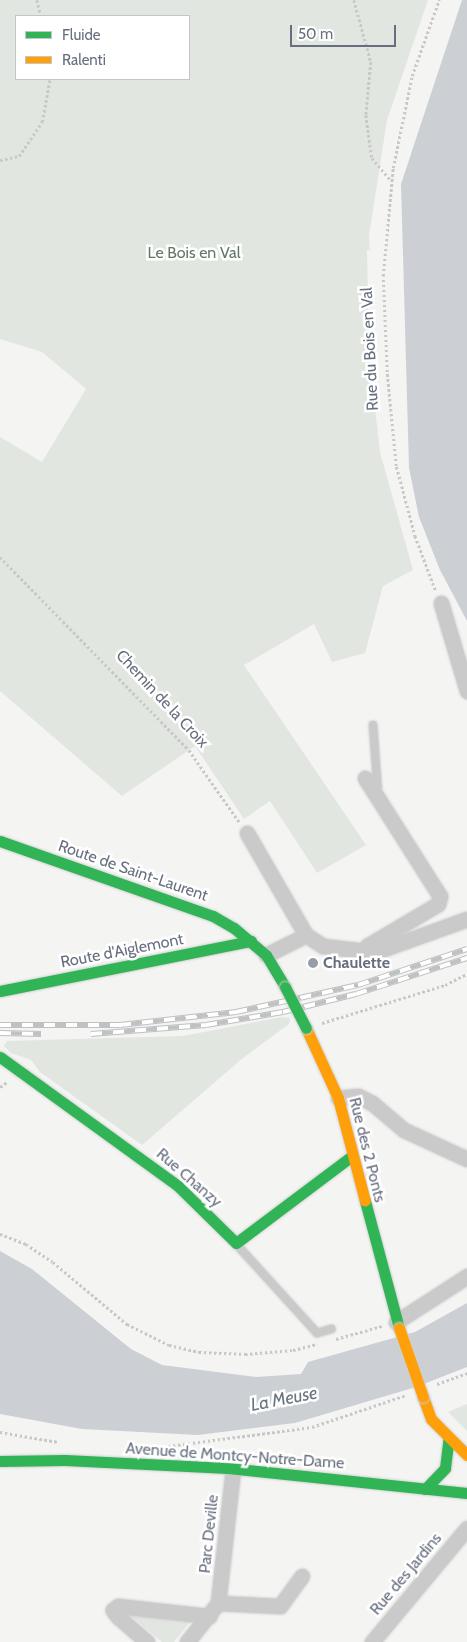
<!DOCTYPE html>
<style>
body{margin:0}
#map{position:relative;width:467px;height:1642px;overflow:hidden;background:#f4f4f3;font-family:Cabin,sans-serif}
div>[style]{position:absolute}
[style*='--x']{left:calc(var(--x)*1px);top:calc(var(--y)*1px);width:calc(var(--w)*1px);rotate:calc(var(--a)*1deg)}
.green>*{inset:0;background:#e2e6e1}
.water>*{inset:0;background:#ccd0d4}
.path>*{height:2.5px;margin-top:-1.25px;transform-origin:0;background:repeating-linear-gradient(90deg,#c8c8c8 0 2.5px,transparent 0 5px)}
.roads{filter:drop-shadow(0 0 1px #d0d0d1) drop-shadow(0 0 1px #d0d0d1)}
.lane>*{height:8px;margin:-4px;padding:0 4px;transform-origin:4px;border-radius:4px;background:#cacacb}
.street>*{height:15px;margin:-7.5px;padding:0 7.5px;transform-origin:7.5px;border-radius:7.5px;background:#cacacb}
.fast>*{height:11px;margin:-5.5px;padding:0 5.5px;transform-origin:5.5px;border-radius:5.5px;background:#30b455}
.slow>*{height:11px;margin:-5.5px;padding:0 5.5px;transform-origin:5.5px;border-radius:5.5px;background:#ff9f0a}
.rail>*{height:5.5px;margin-top:-2.75px;transform-origin:0;background:repeating-linear-gradient(90deg,#fff 0 11px,#c0c1c2 0 22px);box-sizing:border-box;border-block:1px solid #c0c1c2}
.bridges{filter:drop-shadow(0 0 1px #d0d0d1) drop-shadow(0 0 1px #d0d0d1)}
.fast-bridge>*{height:11px;margin:-5.5px;padding:0 5.5px;transform-origin:5.5px;border-radius:5.5px;background:#30b455}
.slow-bridge>*{height:11px;margin:-5.5px;padding:0 5.5px;transform-origin:5.5px;border-radius:5.5px;background:#ff9f0a}
.dots>*{width:14px;height:14px;translate:-50% -50%;box-sizing:border-box;border:2px solid #fff;border-radius:50%}
span{translate:-50% -50%;white-space:nowrap;text-align:center;line-height:1.15;-webkit-text-stroke:5px #fff;paint-order:stroke}
.park-label{font-size:16px;color:#657766}
.street-label{font-size:16px;color:#676f7f}
.poi-label{font-size:16px;color:#676f7f;font-weight:700}
.left{translate:0 -50%;text-align:left}
.water-label{font-size:18px;color:#697582;font-style:italic}
.legend{position:absolute;left:15px;top:15px;width:175px;height:65px;box-sizing:border-box;background:#fff;border:1px solid #c2c5cc;margin:0;padding:6px 9px;list-style:none;font-size:15px;color:#676f7f}
.legend li{display:flex;align-items:center;gap:10px;height:25px}
.legend b{width:25px;border:1px solid #c2c5cc}
.scale{position:absolute;left:290px;top:25px;width:106px;height:22px;box-sizing:border-box;border:2px solid #676f7f;border-top:0;padding-left:6px;font-size:15px;line-height:18px;white-space:nowrap;color:#676f7f;-webkit-text-stroke:4px #fff;paint-order:stroke}
</style>
<div id="map">
<div class="green">
<div style="clip-path:polygon(evenodd,0 0,428px 0,387px 120px,369px 236px,370px 250px,367px 250px,369px 355px,380px 452px,413px 570px,383px 586px,365px 653px,332px 662px,314px 624px,244px 665px,366px 845px,317px 873px,270px 801px,244px 819px,195px 746px,122px 796px,0 691px,0 437px,42px 462px,86px 389px,42px 352px,0 339px,0 0,189px 16px,189px 79px,16px 79px,16px 16px,189px 16px)"></div>
<div style="clip-path:polygon(282px 1017px,290px 1018px,289px 1024px,243px 1058px,142px 1145px,40px 1072px,31px 1060px,11px 1053px,4px 1046px,7px 1041px,183px 1036px)"></div>
<div style="clip-path:polygon(467px 1404px,467px 1431px,448px 1412px)"></div>
<div style="clip-path:polygon(127px 1613px,193px 1618px,174px 1642px,162px 1642px)"></div>
</div>
<div class="water">
<div style="clip-path:polygon(462px 0,467px 0,467px 621px,440px 570px,419px 517px,409px 468px,401px 184px)"></div>
<div style="clip-path:polygon(0 1251px,32px 1269px,131px 1349px,162px 1365px,256px 1377px,301px 1374px,308px 1362px,415px 1332px,467px 1303px,467px 1367px,416px 1387px,295px 1423px,198px 1435px,82px 1429px,0 1414px)"></div>
</div>
<div class="path">
<div style="--x:37;--y:0;--w:16;--a:76"></div>
<div style="--x:354;--y:0;--w:64;--a:74.7"></div>
<div style="--x:371;--y:62;--w:53;--a:95.4"></div>
<div style="--x:366;--y:115;--w:43;--a:82.1"></div>
<div style="--x:372;--y:158;--w:30;--a:50"></div>
<div style="--x:0;--y:160;--w:19;--a:-12"></div>
<div style="--x:19;--y:156;--w:41;--a:-55.9"></div>
<div style="--x:42;--y:122;--w:44;--a:-79.5"></div>
<div style="--x:0;--y:557;--w:270;--a:45.6"></div>
<div style="--x:189;--y:750;--w:89;--a:55.1"></div>
<div style="--x:435;--y:590;--w:57;--a:-110.7"></div>
<div style="--x:415;--y:537;--w:73;--a:-105"></div>
<div style="--x:396;--y:466;--w:94;--a:-95.5"></div>
<div style="--x:387;--y:372;--w:96;--a:-92.4"></div>
<div style="--x:383;--y:276;--w:108;--a:-84.7"></div>
<div style="--x:393;--y:168;--w:94;--a:-78.3"></div>
<div style="--x:412;--y:76;--w:81;--a:-70.4"></div>
<div style="--x:322;--y:1023;--w:129;--a:-17.2"></div>
<div style="--x:445;--y:985;--w:25;--a:-27"></div>
<div style="--x:0;--y:1087;--w:9;--a:-36"></div>
<div style="--x:0;--y:1234;--w:28;--a:21"></div>
<div style="--x:26;--y:1244;--w:32;--a:34"></div>
<div style="--x:53;--y:1262;--w:97;--a:40"></div>
<div style="--x:127;--y:1324;--w:47;--a:26.6"></div>
<div style="--x:169;--y:1345;--w:31;--a:13"></div>
<div style="--x:199;--y:1352;--w:46;--a:2.5"></div>
<div style="--x:245;--y:1354;--w:48;--a:-4.8"></div>
<div style="--x:293;--y:1350;--w:25;--a:-14"></div>
<div style="--x:336;--y:1339;--w:48;--a:-15.8"></div>
<div style="--x:437;--y:1384;--w:32;--a:-20"></div>
<div style="--x:0;--y:1432;--w:59;--a:9.8"></div>
<div style="--x:168;--y:1446;--w:145;--a:-7.5"></div>
<div style="--x:312;--y:1427;--w:99;--a:-18.8"></div>
</div>
<div class="roads">
<div class="lane">
<div style="--x:373;--y:725;--w:68;--a:85.8"></div>
<div style="--x:237;--y:1245;--w:119;--a:47.7"></div>
<div style="--x:317;--y:1333;--w:15;--a:-16"></div>
</div>
<div class="street">
<div style="--x:441;--y:603;--w:92;--a:73.5"></div>
<div style="--x:365;--y:778;--w:140;--a:57.6"></div>
<div style="--x:440;--y:896;--w:8;--a:104"></div>
<div style="--x:438;--y:904;--w:82;--a:149.4"></div>
<div style="--x:367;--y:946;--w:5;--a:112"></div>
<div style="--x:247;--y:833;--w:118;--a:60"></div>
<div style="--x:306;--y:935;--w:20;--a:33"></div>
<div style="--x:323;--y:946;--w:42;--a:6.8"></div>
<div style="--x:365;--y:951;--w:16;--a:-4"></div>
<div style="--x:381;--y:950;--w:91;--a:-19.8"></div>
<div style="--x:266;--y:955;--w:45;--a:-26.6"></div>
<div style="--x:338;--y:1098;--w:20;--a:-6"></div>
<div style="--x:358;--y:1096;--w:16;--a:27"></div>
<div style="--x:372;--y:1103;--w:42;--a:40.2"></div>
<div style="--x:404;--y:1130;--w:69;--a:24.7"></div>
<div style="--x:396;--y:1322;--w:85;--a:-32.9"></div>
<div style="--x:218;--y:1603;--w:62;--a:2.8"></div>
<div style="--x:280;--y:1606;--w:37;--a:-54"></div>
<div style="--x:147;--y:1642;--w:38;--a:-139"></div>
<div style="--x:118;--y:1617;--w:9;--a:-126"></div>
<div style="--x:113;--y:1610;--w:6;--a:-39"></div>
<div style="--x:118;--y:1606;--w:92;--a:6.3"></div>
<div style="--x:187;--y:1642;--w:50;--a:-51.5"></div>
<div style="--x:218;--y:1603;--w:135;--a:-83.6"></div>
<div style="--x:372;--y:1642;--w:148;--a:-50.2"></div>
</div>
<div class="fast">
<div style="--x:0;--y:841;--w:226;--a:19.4"></div>
<div style="--x:213;--y:916;--w:24;--a:30"></div>
<div style="--x:234;--y:928;--w:42;--a:40.2"></div>
<div style="--x:266;--y:955;--w:37;--a:59"></div>
<div style="--x:0;--y:991;--w:256;--a:-11.3"></div>
<div style="--x:0;--y:1057;--w:220;--a:35.9"></div>
<div style="--x:178;--y:1186;--w:81;--a:44.5"></div>
<div style="--x:236;--y:1243;--w:145;--a:-36.9"></div>
<div style="--x:365;--y:1201;--w:131;--a:75"></div>
<div style="--x:0;--y:1461;--w:65;--a:-0.9"></div>
<div style="--x:65;--y:1460;--w:163;--a:2.8"></div>
<div style="--x:228;--y:1468;--w:240;--a:6"></div>
<div style="--x:425;--y:1489;--w:29;--a:-46"></div>
<div style="--x:445;--y:1468;--w:31;--a:-83"></div>
</div>
<div class="slow">
<div style="--x:306;--y:1028;--w:77;--a:65.4"></div>
<div style="--x:338;--y:1098;--w:106;--a:75.3"></div>
<div style="--x:423;--y:1397;--w:23;--a:70"></div>
<div style="--x:431;--y:1419;--w:51;--a:45"></div>
</div>
</div>
<div class="rail">
<div style="--x:0;--y:1025;--w:120;--a:0"></div>
<div style="--x:120;--y:1025;--w:117;--a:-6.4"></div>
<div style="--x:236;--y:1012;--w:125;--a:-12.5"></div>
<div style="--x:358;--y:985;--w:115;--a:-18.3"></div>
<div style="--x:0;--y:1033;--w:41;--a:1.4"></div>
<div style="--x:91;--y:1034;--w:115;--a:-4.5"></div>
<div style="--x:206;--y:1025;--w:78;--a:-9.6"></div>
<div style="--x:283;--y:1012;--w:75;--a:-13.9"></div>
<div style="--x:356;--y:994;--w:117;--a:-18"></div>
</div>
<div class="bridges">
<div class="fast-bridge">
<div style="--x:285;--y:987;--w:46;--a:62.9"></div>
</div>
<div class="slow-bridge">
<div style="--x:399;--y:1328;--w:73;--a:70.8"></div>
</div>
</div>
<div class="dots">
<div style="left:313px;top:963px;background:#989ea8"></div>
</div>
<div class="park-label">
<span style="left:194px;top:253px">Le Bois en Val</span>
</div>
<div class="street-label">
<span style="left:370px;top:349px;rotate:-93deg">Rue du Bois en Val</span>
<span style="left:162px;top:699px;rotate:47deg">Chemin de la Croix</span>
<span style="left:133px;top:871px;rotate:19deg">Route de Saint-Laurent</span>
<span style="left:122px;top:951px;rotate:-11deg">Route d'Aiglemont</span>
<span style="left:367px;top:1150px;rotate:76deg">Rue des 2 Ponts</span>
<span style="left:189px;top:1178px;rotate:41deg">Rue Chanzy</span>
<span style="left:235px;top:1456px;rotate:4deg">Avenue de Montcy-Notre-Dame</span>
<span style="left:209px;top:1534px;rotate:-84deg">Parc Deville</span>
<span style="left:406px;top:1574px;rotate:-50deg">Rue des Jardins</span>
</div>
<div class="poi-label">
<span class="left" style="left:323px;top:963px">Chaulette</span>
</div>
<div class="water-label">
<span style="left:284px;top:1399px;rotate:-11deg">La Meuse</span>
</div>
<ul class="legend">
<li><b style="height:6px;background:#30b455"></b>Fluide</li>
<li><b style="height:6px;background:#ff9f0a"></b>Ralenti</li>
</ul>
<div class="scale">50 m</div>
</div>
